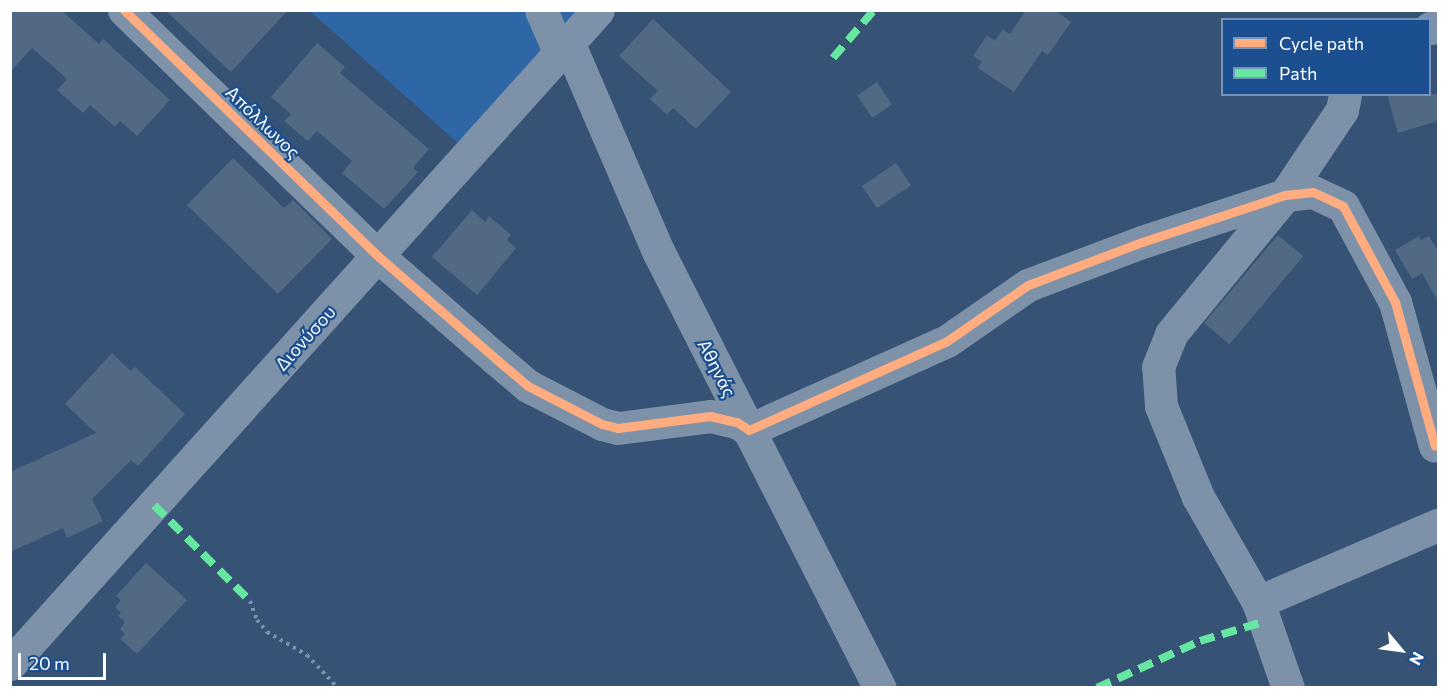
<!DOCTYPE html>
<meta charset="utf-8">
<style>
body{margin:0}
#map{position:relative;width:1449px;height:698px;overflow:hidden;background:#365274;font-family:Commissioner,sans-serif}
div>[style]{position:absolute}
[style*='--x']{left:calc(var(--x)*1px);top:calc(var(--y)*1px);width:calc(var(--w)*1px);rotate:calc(var(--a)*1deg)}
.green>*{inset:0;background:#2f66a5}
.building>*{inset:0;background:#526984;transform-origin:0 0}
.path>*{height:4px;margin-top:-2px;transform-origin:0;background:repeating-linear-gradient(90deg,#7d92a8 0 3px,transparent 0 7.5px)}
.minor>*{height:33px;margin:-16.5px;padding:0 16.5px;transform-origin:16.5px;border-radius:16.5px;background:#7d92a8}
.tertiary>*{height:33px;margin:-16.5px;padding:0 16.5px;transform-origin:16.5px;border-radius:16.5px;background:#7d92a8}
.quiet>*{height:8px;margin-top:-4px;transform-origin:0;background:repeating-linear-gradient(90deg,#66e7a1 0 15px,transparent 0 23px)}
.cycleway>*{height:9px;margin:-4.5px;padding:0 4.5px;transform-origin:4.5px;border-radius:4.5px;background:#ffac80}
span{translate:-50% -50%;white-space:nowrap;text-align:center;line-height:1.15;-webkit-text-stroke:4.5px #1b4f8f;paint-order:stroke}
.street-label{font-size:18px;color:#fff}
.frame{position:absolute;inset:0;border:12px solid #fff;pointer-events:none}
.legend{position:absolute;left:1221px;top:18px;width:210px;height:78px;box-sizing:border-box;background:#1b4f8f;border:2px solid #7695bc;margin:0;padding:8px 10px;list-style:none;font-size:18px;color:#fff}
.legend li{display:flex;align-items:center;gap:12px;height:30px}
.legend b{width:30px;border:2px solid #7695bc}
.north{position:absolute;left:1371px;top:620px;width:60px;height:60px;-webkit-text-stroke:4px #1b4f8f;paint-order:stroke;rotate:119deg;font-size:16px;font-weight:700;line-height:24px;text-align:center;color:#fff}
.north::after{content:'';display:block;margin:auto;width:21px;height:27px;background:#fff;clip-path:polygon(50% 0,100% 100%,50% 72%,0 100%)}
.scale{position:absolute;left:18px;top:653px;width:88px;height:27px;box-sizing:border-box;border:3px solid #fff;border-top:0;padding-left:8px;font-size:18px;line-height:21px;white-space:nowrap;color:#fff;-webkit-text-stroke:4px #1b4f8f;paint-order:stroke}
</style>
<div id="map">
<div class="green">
<div style="clip-path:polygon(310px 11px,582px 11px,459px 144px)"></div>
</div>
<div class="building">
<div style="clip-path:polygon(10px 10px,61px 10px,99px 44px,103px 39px,170px 100px,137px 136px,120px 121px,115px 127px,90px 105px,83px 113px,57px 90px,67px 79px,32px 48px,10px 72px)"></div>
<div style="clip-path:polygon(165px 10px,288px 10px,231px 72px)"></div>
<div style="clip-path:polygon(1026px 10px,1055px 10px,1071px 22px,1048px 55px,1042px 51px,1014px 92px,978px 68px,982px 62px,973px 56px,987px 35px,995px 41px,1003px 29px,1010px 34px)"></div>
<div style="clip-path:polygon(653px 19px,731px 92px,696px 129px,673px 108px,667px 115px,650px 99px,658px 91px,619px 56px)"></div>
<div style="clip-path:polygon(317px 43px,345px 67px,340px 73px,429px 149px,413px 168px,418px 172px,384px 209px,342px 173px,352px 161px,317px 131px,308px 141px,284px 121px,291px 114px,271px 97px)"></div>
<div style="left:877px;top:82px;width:27px;height:24px;rotate:56deg"></div>
<div style="clip-path:polygon(1387px 94px,1438px 94px,1438px 121px,1398px 133px)"></div>
<div style="clip-path:polygon(233px 158px,284px 208px,293px 200px,332px 239px,278px 294px,187px 205px)"></div>
<div style="left:896px;top:163px;width:27px;height:41px;rotate:56deg"></div>
<div style="clip-path:polygon(472px 210px,485px 222px,489px 216px,511px 235px,507px 240px,516px 248px,477px 295px,432px 257px)"></div>
<div style="left:1278px;top:235px;width:33px;height:115px;rotate:40deg"></div>
<div style="clip-path:polygon(1419px 236px,1421px 240px,1429px 236px,1438px 251px,1438px 302px,1422px 273px,1412px 279px,1395px 250px)"></div>
<div style="clip-path:polygon(112px 353px,131px 371px,135px 367px,185px 414px,138px 466px,131px 460px,92px 499px,103px 521px,67px 538px,63px 528px,10px 552px,10px 472px,96px 433px,65px 404px)"></div>
<div style="clip-path:polygon(146px 563px,187px 600px,137px 654px,120px 639px,125px 634px,120px 629px,125px 622px,118px 616px,121px 613px,115px 607px,121px 600px,116px 596px)"></div>
</div>
<div class="path">
<div style="--x:250;--y:601;--w:20;--a:70"></div>
<div style="--x:257;--y:620;--w:16;--a:50"></div>
<div style="--x:267;--y:632;--w:46;--a:29.9"></div>
<div style="--x:307;--y:655;--w:45;--a:46.8"></div>
</div>
<div class="minor">
<div style="--x:124;--y:10;--w:354;--a:44.1"></div>
<div style="--x:378;--y:256;--w:157;--a:41.1"></div>
<div style="--x:496;--y:359;--w:42;--a:40.2"></div>
<div style="--x:528;--y:386;--w:83;--a:27.2"></div>
<div style="--x:602;--y:424;--w:16;--a:14"></div>
<div style="--x:618;--y:428;--w:93;--a:-7.4"></div>
<div style="--x:710;--y:416;--w:28;--a:13"></div>
<div style="--x:737;--y:422;--w:14;--a:34"></div>
<div style="--x:749;--y:430;--w:217;--a:-24.2"></div>
<div style="--x:947;--y:341;--w:98;--a:-34.7"></div>
<div style="--x:1028;--y:285;--w:122;--a:-20.7"></div>
<div style="--x:1142;--y:242;--w:151;--a:-18.2"></div>
<div style="--x:1285;--y:195;--w:28;--a:-6"></div>
<div style="--x:1313;--y:192;--w:33;--a:25"></div>
<div style="--x:1343;--y:206;--w:109;--a:61.6"></div>
<div style="--x:1395;--y:302;--w:149;--a:74.5"></div>
<div style="--x:541;--y:10;--w:48;--a:66.6"></div>
<div style="--x:1430;--y:28;--w:8;--a:-7"></div>
<div style="--x:568;--y:42;--w:228;--a:66.7"></div>
<div style="--x:658;--y:251;--w:490;--a:63.1"></div>
<div style="--x:1258;--y:602;--w:196;--a:-23.2"></div>
<div style="--x:1288;--y:688;--w:91;--a:-109.2"></div>
<div style="--x:1258;--y:602;--w:121;--a:-119.7"></div>
<div style="--x:1198;--y:497;--w:98;--a:-112.1"></div>
<div style="--x:1161;--y:406;--w:39;--a:-94"></div>
<div style="--x:1158;--y:367;--w:35;--a:-68"></div>
<div style="--x:1171;--y:334;--w:180;--a:-50.6"></div>
<div style="--x:1285;--y:195;--w:102;--a:-56.2"></div>
<div style="--x:1342;--y:110;--w:16;--a:-79"></div>
</div>
<div class="tertiary">
<div style="--x:10;--y:664;--w:879;--a:-48.04"></div>
</div>
<div class="quiet">
<div style="--x:833;--y:58;--w:63;--a:-49.5"></div>
<div style="--x:154;--y:505;--w:136;--a:45"></div>
<div style="--x:1097;--y:688;--w:113;--a:-24.5"></div>
<div style="--x:1200;--y:641;--w:66;--a:-16.8"></div>
</div>
<div class="cycleway">
<div style="--x:124;--y:10;--w:354;--a:44.1"></div>
<div style="--x:378;--y:256;--w:157;--a:41.1"></div>
<div style="--x:496;--y:359;--w:42;--a:40.2"></div>
<div style="--x:528;--y:386;--w:83;--a:27.2"></div>
<div style="--x:602;--y:424;--w:16;--a:14"></div>
<div style="--x:618;--y:428;--w:93;--a:-7.4"></div>
<div style="--x:710;--y:416;--w:28;--a:13"></div>
<div style="--x:737;--y:422;--w:14;--a:34"></div>
<div style="--x:749;--y:430;--w:217;--a:-24.2"></div>
<div style="--x:947;--y:341;--w:98;--a:-34.7"></div>
<div style="--x:1028;--y:285;--w:122;--a:-20.7"></div>
<div style="--x:1142;--y:242;--w:151;--a:-18.2"></div>
<div style="--x:1285;--y:195;--w:28;--a:-6"></div>
<div style="--x:1313;--y:192;--w:33;--a:25"></div>
<div style="--x:1343;--y:206;--w:109;--a:61.6"></div>
<div style="--x:1395;--y:302;--w:149;--a:74.5"></div>
</div>
<div class="street-label">
<span style="left:263px;top:122px;rotate:44deg">Απόλλωνος</span>
<span style="left:305px;top:338px;rotate:-48deg">Διονύσου</span>
<span style="left:717px;top:368px;rotate:63deg">Αθηνάς</span>
</div>
<div class="frame"></div>
<ul class="legend">
<li><b style="height:8px;background:#ffac80"></b>Cycle path</li>
<li><b style="height:8px;background:#66e7a1"></b>Path</li>
</ul>
<div class="north">N</div>
<div class="scale">20 m</div>
</div>
